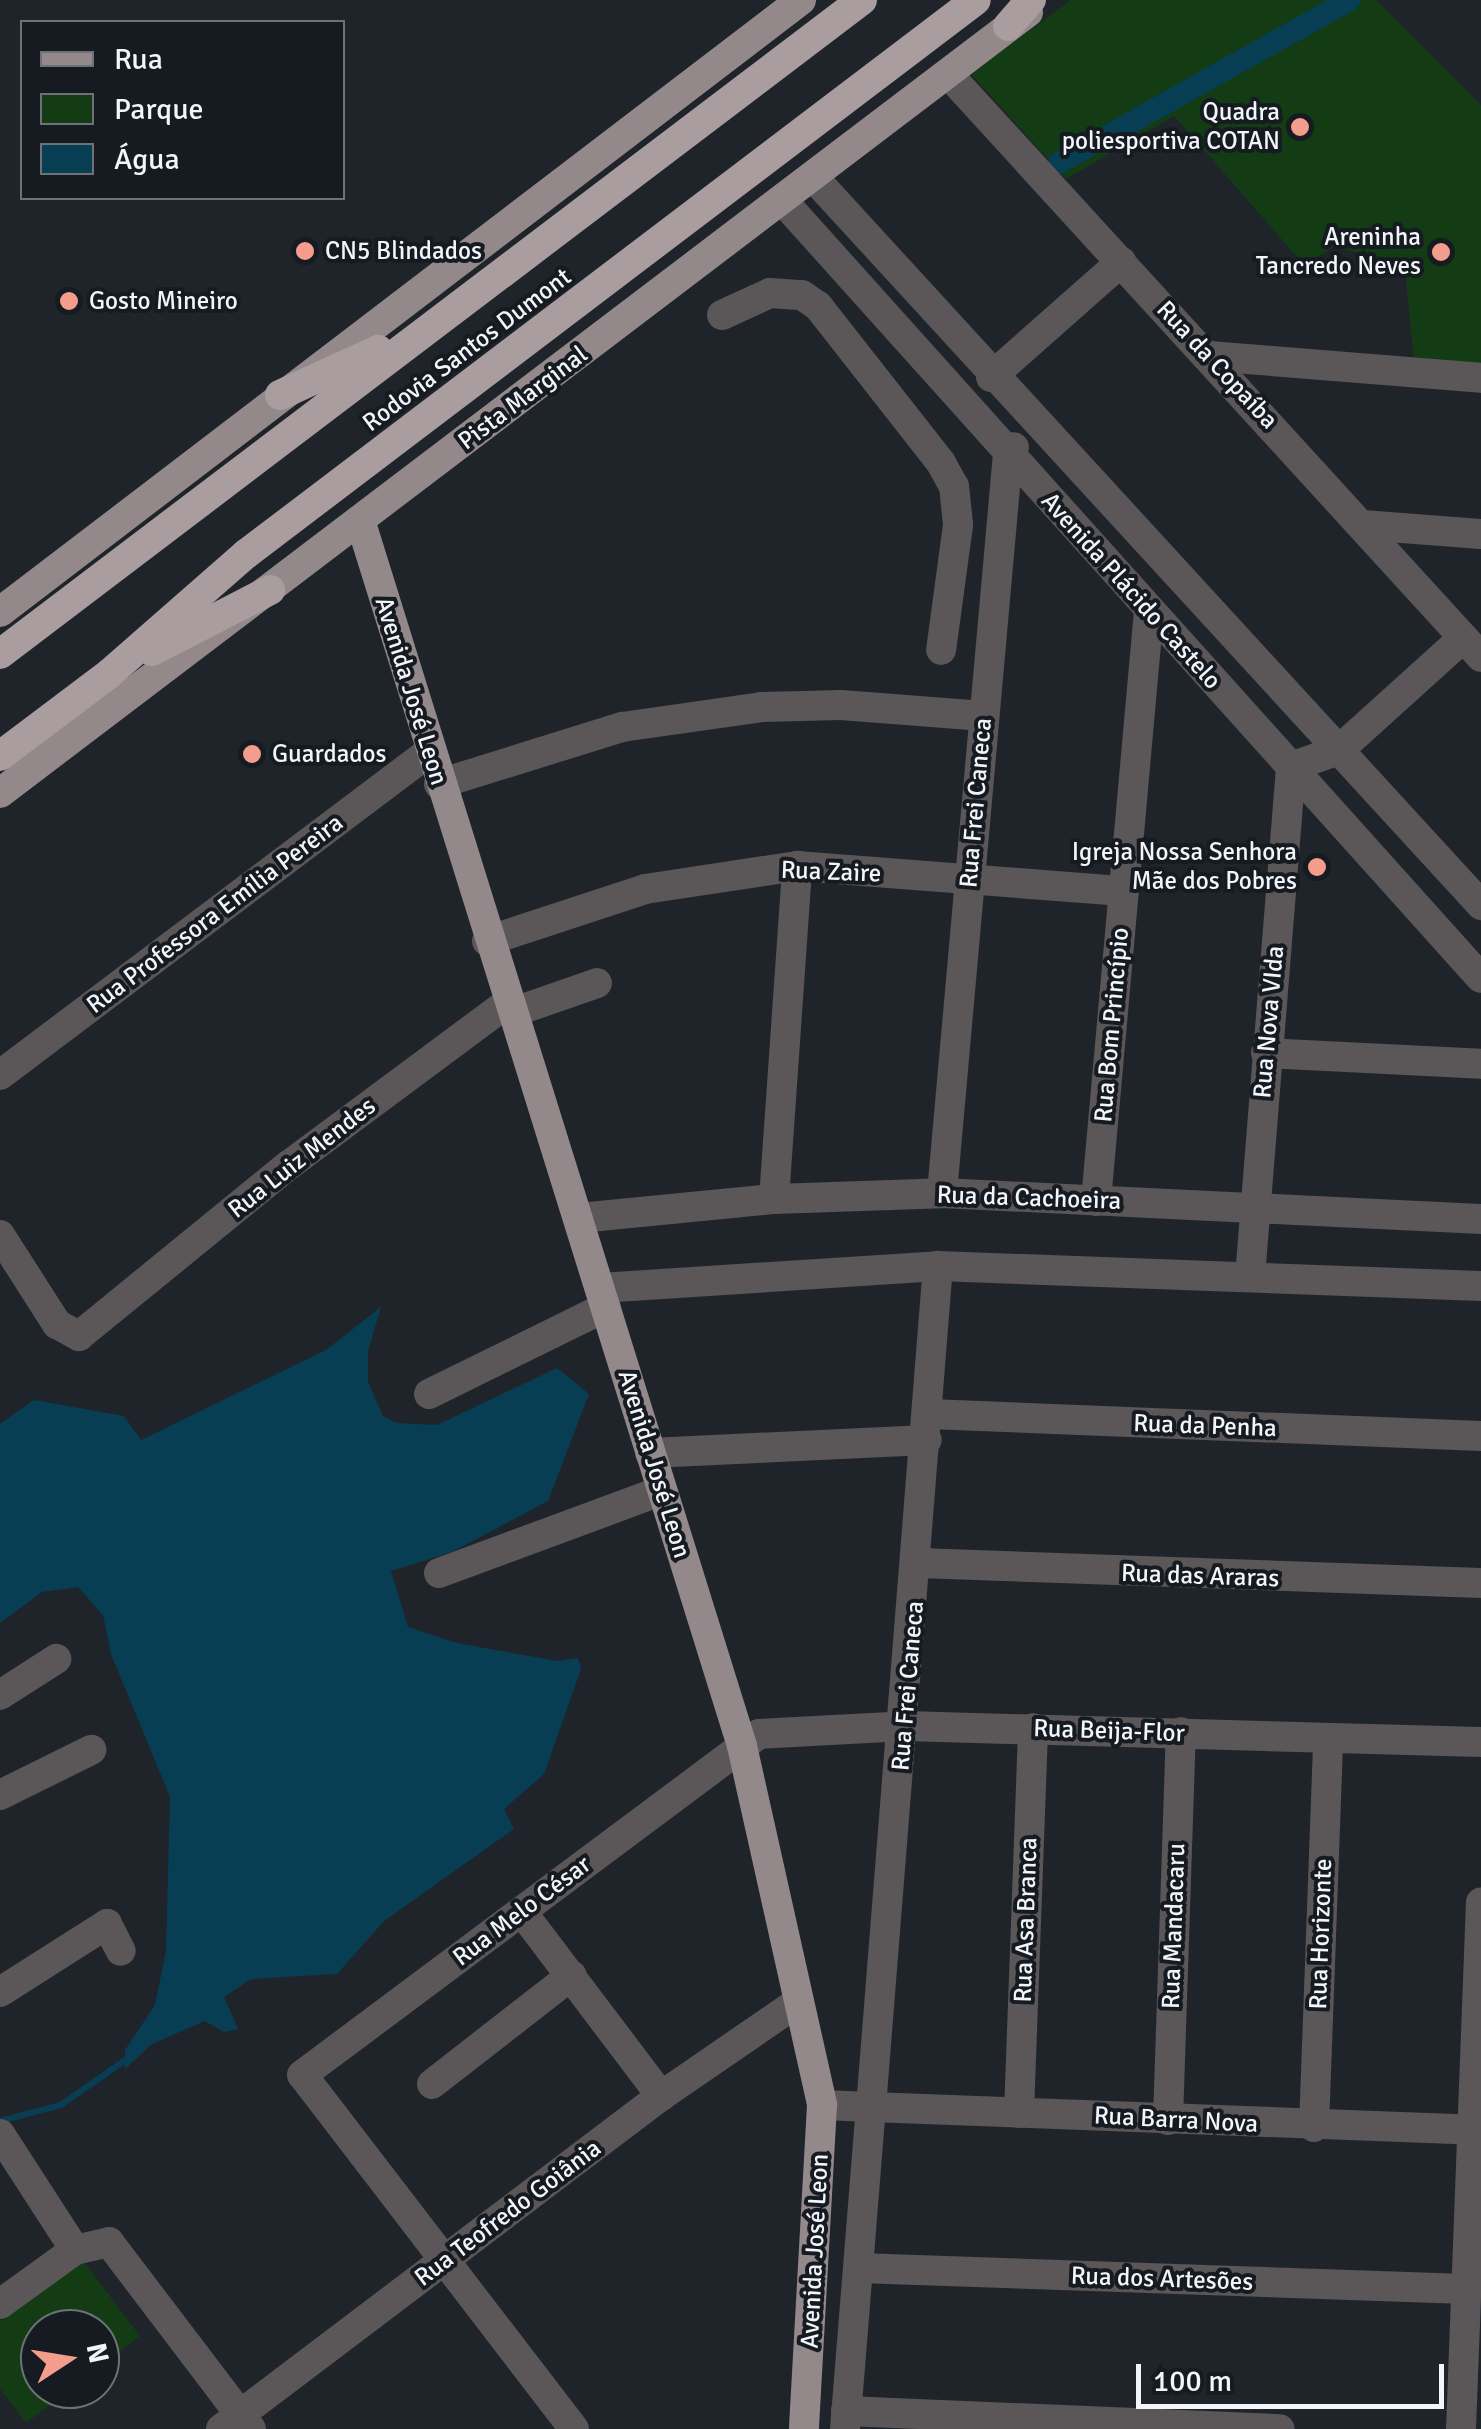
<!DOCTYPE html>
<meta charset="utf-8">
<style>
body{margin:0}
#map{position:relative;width:1481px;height:2429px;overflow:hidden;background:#1f242b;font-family:Signika,sans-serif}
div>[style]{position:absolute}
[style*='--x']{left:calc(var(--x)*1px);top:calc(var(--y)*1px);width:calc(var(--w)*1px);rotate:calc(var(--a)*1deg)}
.green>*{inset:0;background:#133b14}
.water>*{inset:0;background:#073e54}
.stream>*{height:6px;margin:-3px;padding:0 3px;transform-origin:3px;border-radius:3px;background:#073e54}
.canal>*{height:22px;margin:-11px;padding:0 11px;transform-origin:11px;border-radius:11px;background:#073e54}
.minor>*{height:30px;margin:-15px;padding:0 15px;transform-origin:15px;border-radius:15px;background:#5b5657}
.major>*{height:30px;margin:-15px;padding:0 15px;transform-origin:15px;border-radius:15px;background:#93898a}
.highway>*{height:30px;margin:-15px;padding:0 15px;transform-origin:15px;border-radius:15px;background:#a99d9f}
.dots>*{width:28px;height:28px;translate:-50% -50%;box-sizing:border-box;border:5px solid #161a21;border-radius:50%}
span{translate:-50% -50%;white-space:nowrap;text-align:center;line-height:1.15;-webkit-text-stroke:8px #161a21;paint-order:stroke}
.poi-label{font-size:25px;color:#f2f5fa}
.right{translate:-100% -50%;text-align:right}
.left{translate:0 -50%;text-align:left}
.street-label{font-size:25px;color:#f2f5fa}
.legend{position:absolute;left:20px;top:20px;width:325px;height:180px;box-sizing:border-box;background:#161a21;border:2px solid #6e7278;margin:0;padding:12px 18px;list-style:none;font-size:30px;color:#f2f5fa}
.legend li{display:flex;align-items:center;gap:20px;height:50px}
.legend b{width:50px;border:2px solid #6e7278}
.north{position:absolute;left:20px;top:2309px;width:100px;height:100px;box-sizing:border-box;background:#161a21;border:2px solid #6e7278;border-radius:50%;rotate:78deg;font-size:28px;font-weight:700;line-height:40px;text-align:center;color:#f2f5fa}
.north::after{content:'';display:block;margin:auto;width:35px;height:45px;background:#f49d8c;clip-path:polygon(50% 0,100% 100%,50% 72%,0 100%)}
.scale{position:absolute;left:1136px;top:2364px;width:308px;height:45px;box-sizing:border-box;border:5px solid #f2f5fa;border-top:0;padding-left:12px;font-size:30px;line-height:35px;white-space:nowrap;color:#f2f5fa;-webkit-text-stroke:8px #161a21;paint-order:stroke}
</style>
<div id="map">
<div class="green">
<div style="clip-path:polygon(1071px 0,1376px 0,1481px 105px,1481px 368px,1414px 360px,1405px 273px,1389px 259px,1334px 247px,1304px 265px,1174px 116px,1066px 179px,971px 74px)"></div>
<div style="clip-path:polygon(82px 2259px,140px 2336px,100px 2367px,100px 2329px,40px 2329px,40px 2389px,71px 2389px,26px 2423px,0 2389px,0 2321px)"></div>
</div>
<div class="water">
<div style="clip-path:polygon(381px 1307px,368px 1351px,368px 1382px,383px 1416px,396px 1423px,437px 1425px,557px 1368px,589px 1394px,548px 1501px,452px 1552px,391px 1571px,408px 1627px,457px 1643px,557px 1661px,578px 1658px,581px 1669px,544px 1774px,504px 1809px,514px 1829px,384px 1921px,337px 1974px,251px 1979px,224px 1997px,238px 2029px,224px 2032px,205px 2021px,152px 2044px,125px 2069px,125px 2050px,155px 2005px,166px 1950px,170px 1797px,111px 1654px,103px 1615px,78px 1587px,42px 1592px,0 1623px,0 1424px,34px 1400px,124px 1416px,141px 1440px,326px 1350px)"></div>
</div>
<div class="stream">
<div style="--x:0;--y:2121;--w:63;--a:-14.7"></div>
<div style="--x:61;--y:2105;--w:85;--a:-35"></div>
</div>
<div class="canal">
<div style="--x:1059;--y:163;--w:333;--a:-29.3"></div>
</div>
<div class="minor">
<div style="--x:950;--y:76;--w:787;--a:47.57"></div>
<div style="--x:814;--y:178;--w:987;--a:47.46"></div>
<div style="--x:783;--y:201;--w:1044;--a:48.07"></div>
<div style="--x:722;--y:315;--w:53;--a:-24.6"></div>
<div style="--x:770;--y:293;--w:32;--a:4"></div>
<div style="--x:802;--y:295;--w:19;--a:35"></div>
<div style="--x:818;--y:306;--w:199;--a:51.9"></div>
<div style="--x:941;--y:463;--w:26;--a:61"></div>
<div style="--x:954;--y:486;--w:39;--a:84"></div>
<div style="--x:958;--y:525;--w:126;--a:97.7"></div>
<div style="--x:1209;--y:356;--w:273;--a:4.6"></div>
<div style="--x:991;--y:377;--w:174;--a:-41.5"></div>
<div style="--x:1363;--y:525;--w:118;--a:4.4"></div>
<div style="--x:1291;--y:767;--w:51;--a:-19.5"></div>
<div style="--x:1339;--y:750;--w:167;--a:-42.1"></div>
<div style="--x:439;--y:784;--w:192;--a:-17.3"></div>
<div style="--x:622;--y:727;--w:141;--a:-8.1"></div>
<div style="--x:762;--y:707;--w:79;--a:-1.5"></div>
<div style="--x:841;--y:705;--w:143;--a:4.4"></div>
<div style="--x:487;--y:941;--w:166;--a:-18.2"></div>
<div style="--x:645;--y:889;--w:154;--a:-8.6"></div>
<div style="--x:797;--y:866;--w:327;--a:4.4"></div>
<div style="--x:511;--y:1013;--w:91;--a:-19.2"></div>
<div style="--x:1266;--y:1053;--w:215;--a:2.9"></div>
<div style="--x:0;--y:1075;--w:537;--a:-36.98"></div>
<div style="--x:942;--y:1193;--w:742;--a:-84.9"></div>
<div style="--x:1008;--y:454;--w:9;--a:-49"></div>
<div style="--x:774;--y:1199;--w:334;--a:-86"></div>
<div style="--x:1096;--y:1201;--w:592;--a:-84.87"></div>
<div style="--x:579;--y:1218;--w:196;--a:-5.6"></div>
<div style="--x:774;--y:1199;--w:168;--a:-2"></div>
<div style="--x:942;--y:1193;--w:540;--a:2.76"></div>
<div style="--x:0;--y:1235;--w:106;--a:57.4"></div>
<div style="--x:57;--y:1324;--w:25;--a:29"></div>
<div style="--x:79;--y:1336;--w:271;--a:-39.2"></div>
<div style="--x:289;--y:1165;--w:272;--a:-36.6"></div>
<div style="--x:1250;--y:1277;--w:512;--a:-85.4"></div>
<div style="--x:600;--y:1288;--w:339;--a:-3.7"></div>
<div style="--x:938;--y:1266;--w:543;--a:2.11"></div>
<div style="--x:429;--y:1394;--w:197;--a:-26.2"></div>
<div style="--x:929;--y:1414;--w:552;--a:2.28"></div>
<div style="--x:650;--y:1453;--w:277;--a:-2.7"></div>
<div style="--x:919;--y:1563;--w:562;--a:2.04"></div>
<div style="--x:439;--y:1573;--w:237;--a:-20.3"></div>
<div style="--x:0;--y:1695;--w:67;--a:-32.7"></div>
<div style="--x:0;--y:1795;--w:102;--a:-26.3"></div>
<div style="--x:522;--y:1912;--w:231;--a:52.9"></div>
<div style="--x:0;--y:1992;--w:127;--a:-32.4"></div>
<div style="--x:107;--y:1924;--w:30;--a:63"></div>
<div style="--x:432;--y:2084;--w:177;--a:-37.9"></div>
<div style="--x:822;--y:2105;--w:49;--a:2.3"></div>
<div style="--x:871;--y:2107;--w:844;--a:-85.45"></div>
<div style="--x:1019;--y:2113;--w:385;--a:-87.9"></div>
<div style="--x:1168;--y:2120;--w:388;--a:-88.1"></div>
<div style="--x:1314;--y:2127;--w:386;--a:-87.9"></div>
<div style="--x:0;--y:2134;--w:138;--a:57.1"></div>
<div style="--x:859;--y:2268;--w:607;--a:1.98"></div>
<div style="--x:0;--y:2304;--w:92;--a:-35.8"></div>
<div style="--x:75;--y:2250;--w:35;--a:-13"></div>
<div style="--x:109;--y:2242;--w:235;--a:52.8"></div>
<div style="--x:846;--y:2411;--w:434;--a:2.4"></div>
<div style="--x:221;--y:2429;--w:552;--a:-37.12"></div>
<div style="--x:661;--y:2096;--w:166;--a:-34.5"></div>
<div style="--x:574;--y:2429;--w:446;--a:-127.5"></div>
<div style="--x:302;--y:2075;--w:570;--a:-36.73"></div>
<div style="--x:759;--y:1734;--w:146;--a:-3.1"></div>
<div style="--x:905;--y:1726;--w:576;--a:1.59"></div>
<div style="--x:845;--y:2429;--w:323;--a:-85.4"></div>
<div style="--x:871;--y:2107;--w:610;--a:2.16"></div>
<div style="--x:1461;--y:2429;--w:527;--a:-87.83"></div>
</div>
<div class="major">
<div style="--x:360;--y:520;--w:1284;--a:72.69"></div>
<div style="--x:742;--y:1746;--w:368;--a:77.4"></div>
<div style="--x:822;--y:2105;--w:324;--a:93.2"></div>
<div style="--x:0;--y:612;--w:1008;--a:-37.38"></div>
<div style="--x:0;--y:793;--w:1291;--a:-37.22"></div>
</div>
<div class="highway">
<div style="--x:1008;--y:26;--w:35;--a:-49"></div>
<div style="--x:280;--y:395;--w:108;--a:-24.7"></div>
<div style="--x:152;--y:651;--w:133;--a:-27.3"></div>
<div style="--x:0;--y:654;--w:1082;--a:-37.19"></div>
<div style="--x:0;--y:756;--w:138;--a:-37"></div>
<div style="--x:110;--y:673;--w:181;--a:-41.2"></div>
<div style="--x:246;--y:554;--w:916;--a:-37.2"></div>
</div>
<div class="dots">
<div style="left:1300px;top:127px;background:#f49d8c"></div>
<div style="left:305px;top:251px;background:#f49d8c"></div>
<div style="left:1441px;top:252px;background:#f49d8c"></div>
<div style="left:69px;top:301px;background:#f49d8c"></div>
<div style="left:252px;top:754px;background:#f49d8c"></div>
<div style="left:1317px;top:867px;background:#f49d8c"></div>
</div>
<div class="poi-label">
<span class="right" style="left:1280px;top:127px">Quadra<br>poliesportiva COTAN</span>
<span class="right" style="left:1421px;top:252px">Areninha<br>Tancredo Neves</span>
<span class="left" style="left:325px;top:251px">CN5 Blindados</span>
<span class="left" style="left:89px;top:301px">Gosto Mineiro</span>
<span class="left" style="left:272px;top:754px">Guardados</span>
<span class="right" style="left:1297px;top:867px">Igreja Nossa Senhora<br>Mãe dos Pobres</span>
</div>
<div class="street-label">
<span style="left:467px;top:350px;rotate:-37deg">Rodovia Santos Dumont</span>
<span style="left:1217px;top:365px;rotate:47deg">Rua da Copaíba</span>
<span style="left:523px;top:398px;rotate:-37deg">Pista Marginal</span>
<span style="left:1131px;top:591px;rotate:48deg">Avenida Plácido Castelo</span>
<span style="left:411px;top:691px;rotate:73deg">Avenida José Leon</span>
<span style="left:976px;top:803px;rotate:-85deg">Rua Frei Caneca</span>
<span style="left:831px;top:872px;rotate:2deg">Rua Zaire</span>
<span style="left:215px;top:914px;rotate:-37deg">Rua Professora Emília Pereira</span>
<span style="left:1269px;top:1022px;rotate:-85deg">Rua Nova VIda</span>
<span style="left:1112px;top:1025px;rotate:-85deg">Rua Bom Princípio</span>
<span style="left:302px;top:1158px;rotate:-38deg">Rua Luiz Mendes</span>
<span style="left:1029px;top:1198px;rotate:2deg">Rua da Cachoeira</span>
<span style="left:1205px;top:1426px;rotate:2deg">Rua da Penha</span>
<span style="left:654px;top:1464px;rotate:73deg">Avenida José Leon</span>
<span style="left:1200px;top:1576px;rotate:2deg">Rua das Araras</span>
<span style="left:908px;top:1686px;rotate:-85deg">Rua Frei Caneca</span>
<span style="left:1109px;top:1731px;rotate:2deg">Rua Beija-Flor</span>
<span style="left:522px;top:1911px;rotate:-37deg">Rua Melo César</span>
<span style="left:1026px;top:1920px;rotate:-88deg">Rua Asa Branca</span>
<span style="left:1174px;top:1926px;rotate:-88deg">Rua Mandacaru</span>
<span style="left:1321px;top:1934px;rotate:-88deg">Rua Horizonte</span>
<span style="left:1176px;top:2120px;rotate:3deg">Rua Barra Nova</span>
<span style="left:508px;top:2213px;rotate:-37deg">Rua Teofredo Goiânia</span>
<span style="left:815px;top:2251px;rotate:-87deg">Avenida José Leon</span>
<span style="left:1162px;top:2279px;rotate:2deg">Rua dos Artesões</span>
</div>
<ul class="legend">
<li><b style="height:12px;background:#93898a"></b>Rua</li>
<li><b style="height:28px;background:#133b14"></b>Parque</li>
<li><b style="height:28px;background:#073e54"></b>Água</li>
</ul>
<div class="north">N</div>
<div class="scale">100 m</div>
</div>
